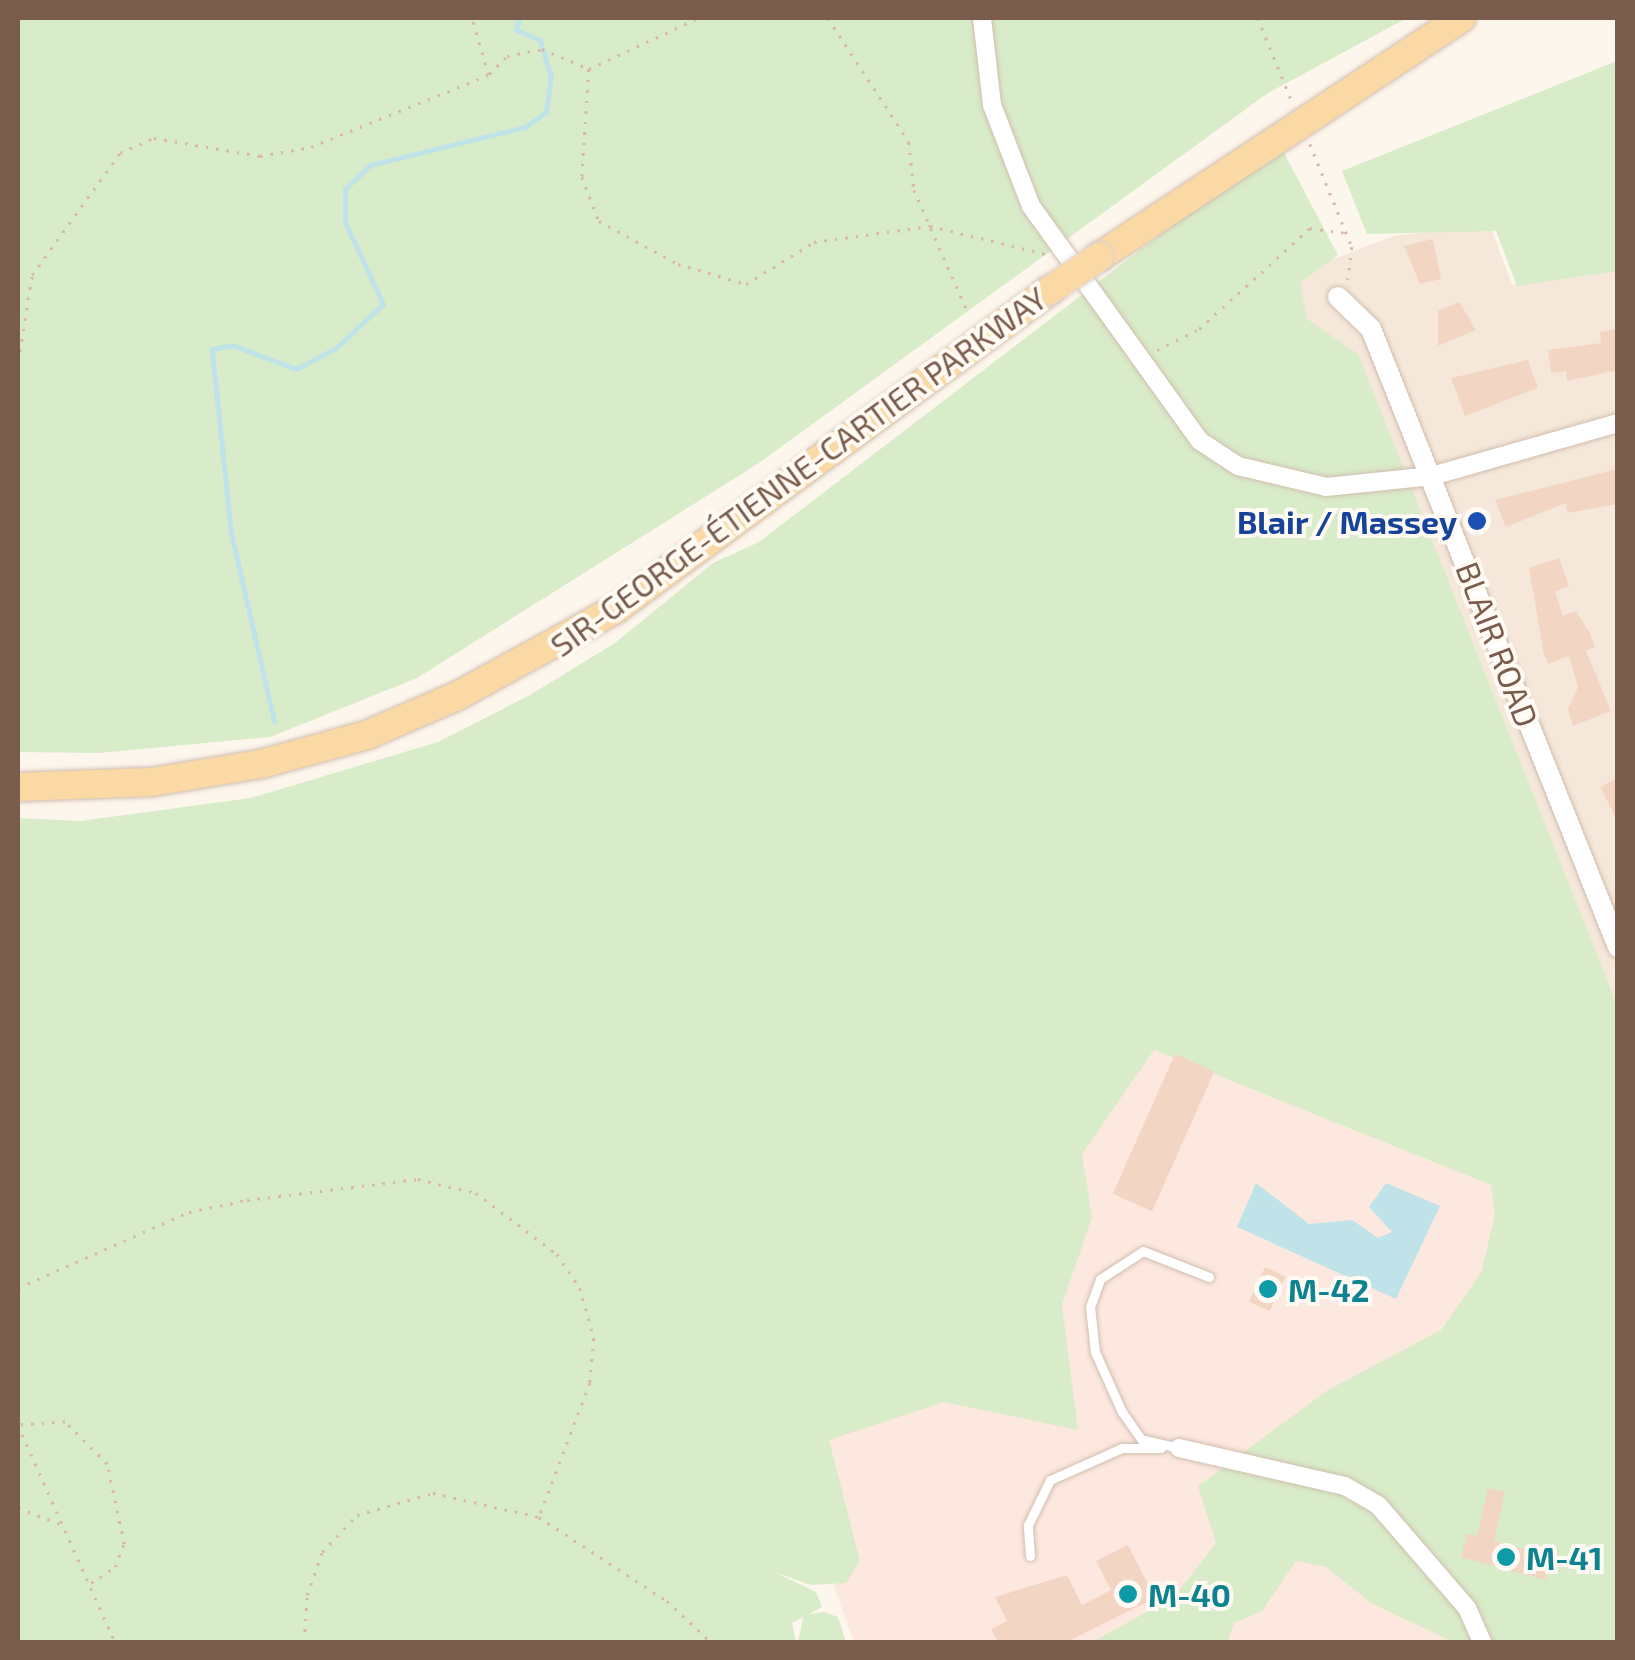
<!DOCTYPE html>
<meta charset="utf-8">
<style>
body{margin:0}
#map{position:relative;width:1635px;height:1660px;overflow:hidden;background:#fdf6ec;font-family:"Exo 2",sans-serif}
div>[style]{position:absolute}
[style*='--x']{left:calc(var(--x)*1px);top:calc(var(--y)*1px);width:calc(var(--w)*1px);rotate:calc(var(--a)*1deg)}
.residential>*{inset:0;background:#f5e8da}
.commercial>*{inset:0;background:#fde8e0}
.green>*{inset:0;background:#d8ecc9}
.water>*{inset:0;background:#bfe3e8}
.stream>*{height:5px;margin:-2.5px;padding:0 2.5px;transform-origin:2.5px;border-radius:2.5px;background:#bfe3e8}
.building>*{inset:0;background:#f3d5c3;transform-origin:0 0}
.path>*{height:2.5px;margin-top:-1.25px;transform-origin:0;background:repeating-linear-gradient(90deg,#d9b8a5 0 2.5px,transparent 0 10.5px)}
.roads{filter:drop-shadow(0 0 2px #d1beb0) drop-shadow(0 0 2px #d1beb0)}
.service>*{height:9px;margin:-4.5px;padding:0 4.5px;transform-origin:4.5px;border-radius:4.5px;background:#fff}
.minor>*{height:18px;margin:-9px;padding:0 9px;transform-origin:9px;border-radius:9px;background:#fff}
.tertiary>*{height:20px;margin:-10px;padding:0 10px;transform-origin:10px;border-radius:10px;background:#fff}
.primary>*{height:28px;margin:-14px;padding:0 14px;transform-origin:14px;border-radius:14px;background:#fbd9a5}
.bridges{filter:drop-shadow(0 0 2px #dad1cd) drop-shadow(0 0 2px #dad1cd)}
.primary-bridge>*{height:28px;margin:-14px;padding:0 14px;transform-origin:14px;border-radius:14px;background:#fbd9a5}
.dots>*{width:28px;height:28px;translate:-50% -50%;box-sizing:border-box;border:5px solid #fffaf3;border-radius:50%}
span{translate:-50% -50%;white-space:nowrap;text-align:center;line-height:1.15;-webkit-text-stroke:8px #fffaf3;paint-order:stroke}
.street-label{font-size:32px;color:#7a5c4d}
.transit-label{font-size:32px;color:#164399;font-weight:700}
.right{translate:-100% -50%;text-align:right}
.culture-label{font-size:32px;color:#0d838f;font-weight:700}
.left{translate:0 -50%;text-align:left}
.frame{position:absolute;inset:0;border:20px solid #7a5c4d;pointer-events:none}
</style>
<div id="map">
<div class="residential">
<div style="clip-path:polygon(1490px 225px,1512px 285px,1617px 269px,1617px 1029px,1284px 278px,1394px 236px)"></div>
</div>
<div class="commercial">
<div style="clip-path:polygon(1504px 749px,1617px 1642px,854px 1642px,596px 920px)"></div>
</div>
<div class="green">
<div style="clip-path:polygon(18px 18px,1407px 18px,1268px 93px,759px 463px,417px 678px,270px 737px,99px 753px,18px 752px)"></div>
<div style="clip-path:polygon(1617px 61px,1617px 271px,1517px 286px,1496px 231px,1367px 234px,1342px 171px)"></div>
<div style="clip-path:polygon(1283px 151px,1338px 255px,1300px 283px,1307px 319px,1358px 354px,1617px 1005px,1617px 1642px,1453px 1642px,1371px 1603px,1326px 1567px,1296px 1561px,1262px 1611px,1234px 1623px,1228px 1642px,1092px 1642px,1174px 1597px,1216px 1543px,1198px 1486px,1328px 1390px,1441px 1330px,1481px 1273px,1495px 1215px,1491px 1185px,1154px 1050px,1082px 1154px,1092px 1217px,1062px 1305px,1078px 1430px,944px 1402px,829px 1440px,860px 1561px,846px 1583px,811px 1585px,774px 1572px,816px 1592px,822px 1607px,792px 1623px,796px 1642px,18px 1642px,18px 818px,80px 821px,251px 798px,438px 742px,530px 695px,615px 643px,713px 563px,759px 542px,1267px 153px)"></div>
<div style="clip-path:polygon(824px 1612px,838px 1617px,846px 1642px,798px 1642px,804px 1615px)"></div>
</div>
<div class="water">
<div style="clip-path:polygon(1256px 1183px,1309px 1224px,1352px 1220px,1378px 1238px,1392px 1232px,1369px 1207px,1386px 1183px,1440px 1206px,1396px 1299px,1237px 1227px)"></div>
</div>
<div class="stream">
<div style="--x:274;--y:721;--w:192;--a:-102.9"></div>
<div style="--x:231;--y:534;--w:186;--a:-95.9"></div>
<div style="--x:212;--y:349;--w:20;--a:-11"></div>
<div style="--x:232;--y:345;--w:68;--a:20.6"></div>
<div style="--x:296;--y:369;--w:45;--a:-27.7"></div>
<div style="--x:336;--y:348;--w:64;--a:-43.1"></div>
<div style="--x:383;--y:304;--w:90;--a:-114.9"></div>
<div style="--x:345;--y:222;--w:33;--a:-90"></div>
<div style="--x:345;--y:189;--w:35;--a:-44"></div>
<div style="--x:370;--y:165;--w:160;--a:-13.8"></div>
<div style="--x:525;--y:127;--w:26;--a:-36"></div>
<div style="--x:546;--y:112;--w:35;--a:-82"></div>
<div style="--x:551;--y:77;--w:39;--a:-107"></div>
<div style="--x:540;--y:40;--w:26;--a:-157"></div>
<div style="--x:516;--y:30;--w:12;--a:-76"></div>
</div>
<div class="building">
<div style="clip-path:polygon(1433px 239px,1441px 279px,1420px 284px,1404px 246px)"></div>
<div style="clip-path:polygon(1459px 302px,1476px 330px,1438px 346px,1438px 311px)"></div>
<div style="clip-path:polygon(1616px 329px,1618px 370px,1567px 381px,1566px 371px,1551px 373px,1548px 350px,1601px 343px,1600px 332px)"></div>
<div style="clip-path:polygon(1528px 360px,1538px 388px,1465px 416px,1451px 378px)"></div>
<div style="clip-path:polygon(1618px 469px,1618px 504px,1567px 513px,1566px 503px,1506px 527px,1495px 500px)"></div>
<div style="clip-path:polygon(1559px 558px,1569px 586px,1555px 592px,1563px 616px,1576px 611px,1589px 632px,1595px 647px,1586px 651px,1611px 711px,1573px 726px,1568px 709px,1578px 687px,1569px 656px,1548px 664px,1544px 655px,1529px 568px)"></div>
<div style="clip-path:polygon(1618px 778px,1618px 822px,1600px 787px)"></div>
<div style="left:1175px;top:1054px;width:43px;height:153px;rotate:24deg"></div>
<div style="left:1265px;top:1267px;width:23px;height:38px;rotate:25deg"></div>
<div style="clip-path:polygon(1488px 1488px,1505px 1492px,1494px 1541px,1551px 1556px,1545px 1580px,1461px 1557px,1467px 1534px,1477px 1536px)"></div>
<div style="clip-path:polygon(1128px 1545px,1155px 1598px,1067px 1642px,998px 1642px,991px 1629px,1007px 1621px,995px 1597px,1067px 1575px,1082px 1605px,1111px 1590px,1096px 1561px)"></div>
</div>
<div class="path">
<div style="--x:330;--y:18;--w:37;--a:0"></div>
<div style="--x:828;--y:18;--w:148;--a:56.8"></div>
<div style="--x:909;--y:142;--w:48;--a:84.1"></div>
<div style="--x:914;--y:190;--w:131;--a:66.2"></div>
<div style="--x:1258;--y:18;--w:93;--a:67.9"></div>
<div style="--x:589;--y:69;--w:108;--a:93.7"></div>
<div style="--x:582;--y:177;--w:47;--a:68.9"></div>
<div style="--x:599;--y:221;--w:90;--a:28.6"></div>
<div style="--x:678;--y:264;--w:71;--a:16.4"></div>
<div style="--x:746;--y:284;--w:80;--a:-31.7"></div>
<div style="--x:814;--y:242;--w:117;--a:-7.9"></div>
<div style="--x:930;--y:226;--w:119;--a:13.6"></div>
<div style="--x:489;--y:74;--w:25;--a:-45"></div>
<div style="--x:507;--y:56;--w:36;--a:-11"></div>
<div style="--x:542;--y:49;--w:51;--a:23.1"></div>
<div style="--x:589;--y:69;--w:120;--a:-25.1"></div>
<div style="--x:1310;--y:144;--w:111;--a:67.8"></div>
<div style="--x:1352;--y:247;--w:33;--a:97"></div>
<div style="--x:1157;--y:350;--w:47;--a:-26.6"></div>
<div style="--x:1199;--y:329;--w:150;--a:-42.3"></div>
<div style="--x:1310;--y:228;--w:34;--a:8"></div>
<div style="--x:18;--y:362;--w:88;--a:-80.9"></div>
<div style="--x:32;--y:275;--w:150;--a:-54.2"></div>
<div style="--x:120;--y:153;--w:37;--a:-24"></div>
<div style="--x:154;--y:138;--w:108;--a:9.6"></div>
<div style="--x:260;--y:156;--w:52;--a:-10"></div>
<div style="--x:311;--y:147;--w:191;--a:-22.1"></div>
<div style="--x:488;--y:75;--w:59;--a:-105.7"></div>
<div style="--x:18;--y:1288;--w:187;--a:-24"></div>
<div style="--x:189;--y:1212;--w:59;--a:-11.7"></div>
<div style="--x:247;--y:1200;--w:172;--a:-7"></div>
<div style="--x:418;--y:1179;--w:60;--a:13.6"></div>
<div style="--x:476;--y:1193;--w:101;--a:37"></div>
<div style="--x:557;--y:1254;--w:41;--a:55.9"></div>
<div style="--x:580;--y:1288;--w:52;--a:74.4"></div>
<div style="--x:594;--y:1338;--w:45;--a:95.1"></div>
<div style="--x:590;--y:1383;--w:143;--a:110.8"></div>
<div style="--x:18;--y:1508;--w:48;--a:20.7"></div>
<div style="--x:91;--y:1583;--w:29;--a:-34"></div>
<div style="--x:115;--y:1567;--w:25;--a:-69"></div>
<div style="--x:124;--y:1544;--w:82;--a:-102"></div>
<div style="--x:107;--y:1464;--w:59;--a:-135"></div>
<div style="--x:65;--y:1422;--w:47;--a:176.3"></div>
<div style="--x:18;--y:1425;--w:238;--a:65.9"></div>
<div style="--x:304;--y:1642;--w:47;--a:-86.3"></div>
<div style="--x:307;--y:1595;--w:46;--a:-70.8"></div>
<div style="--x:322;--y:1552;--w:51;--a:-46.6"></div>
<div style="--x:357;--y:1515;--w:79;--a:-16.1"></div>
<div style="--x:433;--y:1493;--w:109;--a:12.8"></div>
<div style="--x:539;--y:1517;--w:153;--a:33.3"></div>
<div style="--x:667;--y:1601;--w:60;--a:43"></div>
</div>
<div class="roads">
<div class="service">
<div style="--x:1179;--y:1448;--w:39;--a:-167"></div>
<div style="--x:1141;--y:1439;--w:33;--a:-125"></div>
<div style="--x:1122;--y:1412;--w:66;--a:-114.2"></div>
<div style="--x:1095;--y:1352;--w:45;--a:-96.3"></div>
<div style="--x:1090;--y:1307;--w:30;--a:-70"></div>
<div style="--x:1100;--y:1279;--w:51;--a:-33.1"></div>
<div style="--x:1143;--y:1251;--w:71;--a:21.5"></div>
<div style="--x:1030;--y:1556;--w:31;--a:-94"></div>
<div style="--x:1028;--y:1525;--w:50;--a:-63.9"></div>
<div style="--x:1050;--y:1480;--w:79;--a:-24"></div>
<div style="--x:1122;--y:1448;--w:39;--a:0"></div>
</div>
<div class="minor">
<div style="--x:982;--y:18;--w:88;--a:83.4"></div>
<div style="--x:992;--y:105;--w:108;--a:68.9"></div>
<div style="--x:1031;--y:206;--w:289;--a:54.3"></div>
<div style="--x:1200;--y:441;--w:45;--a:33.3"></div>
<div style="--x:1238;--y:466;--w:90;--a:13.4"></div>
<div style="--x:1326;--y:487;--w:107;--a:-5.9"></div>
<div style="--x:1432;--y:476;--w:193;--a:-15.9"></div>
<div style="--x:1179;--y:1448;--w:170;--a:12.9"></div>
<div style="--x:1345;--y:1486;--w:38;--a:30"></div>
<div style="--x:1378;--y:1505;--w:136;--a:49.2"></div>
<div style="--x:1467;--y:1608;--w:37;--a:66"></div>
</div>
<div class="tertiary">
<div style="--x:1338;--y:297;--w:46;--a:44.1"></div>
<div style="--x:1371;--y:329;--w:666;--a:68.21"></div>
</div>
<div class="primary">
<div style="--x:1099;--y:257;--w:434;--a:-33.4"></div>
<div style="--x:18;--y:787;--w:134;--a:-2.1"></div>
<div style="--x:152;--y:782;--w:110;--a:-9.4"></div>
<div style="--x:261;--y:764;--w:110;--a:-15.3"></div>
<div style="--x:367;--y:735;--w:100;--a:-23.5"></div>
<div style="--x:459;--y:695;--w:179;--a:-28.7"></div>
<div style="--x:616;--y:609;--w:539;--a:-36.32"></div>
</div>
</div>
<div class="bridges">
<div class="primary-bridge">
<div style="--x:1050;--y:290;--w:59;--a:-34"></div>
</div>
</div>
<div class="dots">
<div style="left:1477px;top:521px;background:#1a4fb4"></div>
<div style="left:1268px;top:1289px;background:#0f9aa8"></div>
<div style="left:1506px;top:1557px;background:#0f9aa8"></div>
<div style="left:1128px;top:1594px;background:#0f9aa8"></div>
</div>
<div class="street-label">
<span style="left:798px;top:471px;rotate:-36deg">SIR-GEORGE-ÉTIENNE-CARTIER PARKWAY</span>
<span style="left:1498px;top:644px;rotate:69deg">BLAIR ROAD</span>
</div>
<div class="transit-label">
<span class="right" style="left:1457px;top:521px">Blair / Massey</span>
</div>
<div class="culture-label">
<span class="left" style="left:1288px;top:1289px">M-42</span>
<span class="left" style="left:1526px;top:1557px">M-41</span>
<span class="left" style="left:1148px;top:1594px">M-40</span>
</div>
<div class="frame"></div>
</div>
